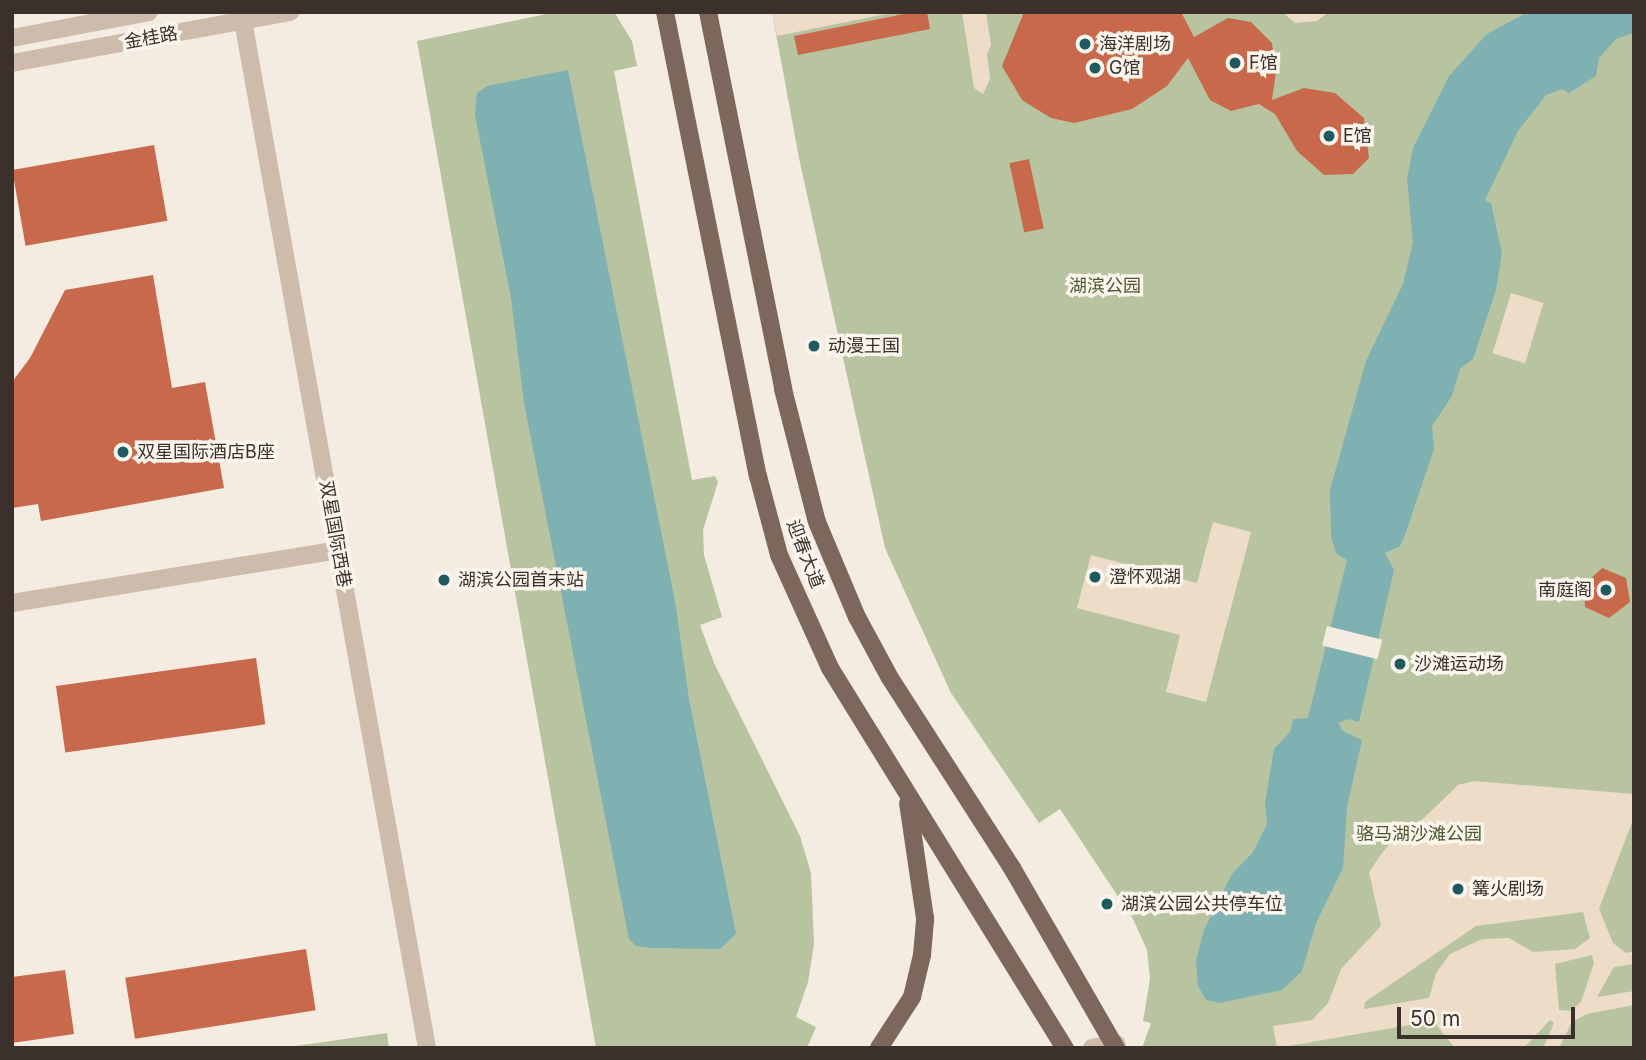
<!DOCTYPE html>
<meta charset="utf-8">
<style>
body{margin:0}
#map{position:relative;width:1646px;height:1060px;overflow:hidden;background:#f4ebe1;font-family:Inter,"Noto Sans SC",sans-serif}
div>[style]{position:absolute}
[style*='--x']{left:calc(var(--x)*1px);top:calc(var(--y)*1px);width:calc(var(--w)*1px);rotate:calc(var(--a)*1deg)}
.green>*{inset:0;background:#b8c4a0}
.plaza>*{inset:0;background:#ecdcc8;transform-origin:0 0}
.water>*{inset:0;background:#7fb0b2}
.pier>*{inset:0;background:#f4ebe1;transform-origin:0 0}
.building>*{inset:0;background:#c8694b;transform-origin:0 0}
.minor>*{height:18px;margin:-9px;padding:0 9px;transform-origin:9px;border-radius:9px;background:#cdbbac}
.major>*{height:18px;margin:-9px;padding:0 9px;transform-origin:9px;border-radius:9px;background:#7d675c}
.dots>*{width:19px;height:19px;translate:-50% -50%;box-sizing:border-box;border:4px solid #fbf5ee;border-radius:50%}
span{translate:-50% -50%;white-space:nowrap;text-align:center;line-height:1.15;-webkit-text-stroke:7px #fbf5ee;paint-order:stroke}
.street-label{font-size:18px;color:#3b302b}
.poi-label{font-size:18px;color:#3b302b}
.left{translate:0 -50%;text-align:left}
.right{translate:-100% -50%;text-align:right}
.park-label{font-size:18px;color:#4a5a2e}
.frame{position:absolute;inset:0;border:14px solid #3b302b;pointer-events:none}
.scale{position:absolute;left:1397px;top:1007px;width:178px;height:32px;box-sizing:border-box;border:4px solid #3b302b;border-top:0;padding-left:9px;font-size:21px;line-height:24px;white-space:nowrap;color:#3b302b;-webkit-text-stroke:5px #fbf5ee;paint-order:stroke}
</style>
<div id="map">
<div class="green">
<div style="clip-path:polygon(556px 12px,614px 12px,632px 41px,637px 66px,614px 71px,692px 480px,715px 476px,718px 482px,703px 530px,704px 555px,722px 617px,700px 625px,714px 663px,800px 836px,811px 873px,814px 944px,808px 982px,796px 1017px,816px 1027px,807px 1048px,596px 1048px,417px 41px)"></div>
<div style="clip-path:polygon(772px 12px,1634px 12px,1634px 1048px,1142px 1048px,1151px 1023px,1143px 1021px,1150px 979px,1147px 950px,1133px 919px,1060px 809px,1039px 823px,951px 693px,885px 548px,799px 158px)"></div>
<div style="clip-path:polygon(387px 1033px,389px 1048px,281px 1048px)"></div>
</div>
<div class="plaza">
<div style="clip-path:polygon(772px 12px,896px 12px,777px 36px)"></div>
<div style="clip-path:polygon(962px 12px,986px 12px,991px 45px,987px 54px,990px 79px,983px 94px,974px 88px)"></div>
<div style="clip-path:polygon(1282px 12px,1329px 12px,1317px 21px,1295px 23px)"></div>
<div style="left:1511px;top:293px;width:34px;height:63px;rotate:17deg"></div>
<div style="clip-path:polygon(1213px 522px,1251px 532px,1206px 702px,1166px 692px,1180px 635px,1077px 608px,1091px 555px,1197px 583px)"></div>
<div style="clip-path:polygon(evenodd,1474px 781px,1634px 794px,1634px 817px,1599px 909px,1613px 943px,1626px 953px,1634px 951px,1634px 964px,1614px 967px,1597px 997px,1634px 991px,1634px 1005px,1587px 1014px,1572px 1022px,1559px 1048px,1543px 1048px,1554px 1023px,1550px 1020px,1524px 1048px,1455px 1048px,1433px 1021px,1277px 1048px,1273px 1026px,1312px 1020px,1328px 1003px,1341px 969px,1381px 926px,1369px 872px,1382px 853px,1398px 834px,1424px 818px,1458px 785px,1474px 781px,1583px 912px,1590px 938px,1575px 949px,1533px 952px,1509px 938px,1482px 939px,1450px 954px,1436px 973px,1429px 998px,1364px 1009px,1365px 1002px,1476px 926px,1583px 912px,1474px 781px,1592px 955px,1594px 963px,1581px 1002px,1570px 1011px,1559px 1010px,1555px 964px,1592px 955px)"></div>
</div>
<div class="water">
<div style="clip-path:polygon(1528px 12px,1634px 12px,1634px 33px,1616px 39px,1599px 58px,1596px 76px,1569px 93px,1562px 89px,1546px 95px,1518px 131px,1485px 200px,1491px 203px,1502px 253px,1496px 290px,1473px 359px,1460px 369px,1452px 396px,1432px 426px,1434px 449px,1406px 532px,1400px 546px,1385px 553px,1394px 570px,1359px 722px,1349px 719px,1338px 723px,1343px 731px,1362px 740px,1347px 807px,1343px 868px,1316px 923px,1302px 971px,1282px 990px,1219px 1003px,1206px 1000px,1198px 986px,1196px 960px,1204px 930px,1232px 874px,1253px 852px,1267px 824px,1265px 804px,1274px 749px,1290px 732px,1293px 719px,1308px 718px,1347px 560px,1336px 553px,1331px 536px,1330px 490px,1366px 361px,1403px 284px,1413px 242px,1407px 179px,1413px 148px,1449px 76px,1487px 34px)"></div>
<div style="clip-path:polygon(568px 70px,675px 601px,689px 699px,736px 934px,720px 949px,653px 948px,636px 946px,629px 939px,524px 403px,511px 298px,475px 115px,477px 93px,487px 86px)"></div>
</div>
<div class="pier">
<div style="left:1327px;top:626px;width:57px;height:20px;rotate:14deg"></div>
</div>
<div class="building">
<div style="clip-path:polygon(914px 12px,927px 12px,930px 29px,798px 55px,794px 36px)"></div>
<div style="clip-path:polygon(1024px 12px,1181px 12px,1194px 37px,1228px 18px,1251px 22px,1272px 43px,1276px 72px,1272px 100px,1304px 88px,1335px 93px,1364px 118px,1369px 158px,1353px 174px,1324px 175px,1297px 151px,1275px 114px,1259px 104px,1231px 111px,1210px 100px,1188px 58px,1167px 86px,1132px 109px,1074px 123px,1051px 118px,1022px 100px,1002px 66px)"></div>
<div style="left:154px;top:145px;width:77px;height:144px;rotate:80deg"></div>
<div style="left:1029px;top:159px;width:71px;height:20px;rotate:78deg"></div>
<div style="clip-path:polygon(153px 275px,172px 388px,205px 382px,224px 488px,41px 521px,38px 504px,12px 508px,12px 382px,30px 358px,65px 290px)"></div>
<div style="clip-path:polygon(1602px 568px,1626px 578px,1630px 602px,1609px 618px,1585px 607px,1584px 585px)"></div>
<div style="left:256px;top:658px;width:67px;height:202px;rotate:82deg"></div>
<div style="left:306px;top:949px;width:62px;height:183px;rotate:81deg"></div>
<div style="clip-path:polygon(65px 970px,74px 1034px,12px 1043px,12px 977px)"></div>
</div>
<div class="minor">
<div style="--x:243;--y:21;--w:1043;--a:79.84"></div>
<div style="--x:12;--y:38;--w:139;--a:-10.7"></div>
<div style="--x:12;--y:63;--w:283;--a:-10.4"></div>
<div style="--x:12;--y:603;--w:330;--a:-9.2"></div>
<div style="--x:1092;--y:1048;--w:25;--a:-9"></div>
</div>
<div class="major">
<div style="--x:665;--y:12;--w:473;--a:78.7"></div>
<div style="--x:758;--y:476;--w:82;--a:75.1"></div>
<div style="--x:779;--y:555;--w:124;--a:65.7"></div>
<div style="--x:830;--y:668;--w:447;--a:58.3"></div>
<div style="--x:708;--y:12;--w:384;--a:78.7"></div>
<div style="--x:783;--y:389;--w:137;--a:75.7"></div>
<div style="--x:817;--y:522;--w:103;--a:67.2"></div>
<div style="--x:857;--y:617;--w:69;--a:61.6"></div>
<div style="--x:890;--y:678;--w:226;--a:57.3"></div>
<div style="--x:1012;--y:868;--w:208;--a:60"></div>
<div style="--x:879;--y:1048;--w:61;--a:-57.1"></div>
<div style="--x:912;--y:997;--w:43;--a:-76.6"></div>
<div style="--x:922;--y:955;--w:37;--a:-85"></div>
<div style="--x:925;--y:918;--w:116;--a:-98.4"></div>
</div>
<div class="dots">
<div style="left:1085px;top:44px;background:#1f5a5e"></div>
<div style="left:1235px;top:63px;background:#1f5a5e"></div>
<div style="left:1095px;top:68px;background:#1f5a5e"></div>
<div style="left:1329px;top:136px;background:#1f5a5e"></div>
<div style="left:814px;top:346px;background:#1f5a5e"></div>
<div style="left:123px;top:452px;background:#1f5a5e"></div>
<div style="left:1095px;top:577px;background:#1f5a5e"></div>
<div style="left:444px;top:580px;background:#1f5a5e"></div>
<div style="left:1606px;top:590px;background:#1f5a5e"></div>
<div style="left:1400px;top:664px;background:#1f5a5e"></div>
<div style="left:1458px;top:889px;background:#1f5a5e"></div>
<div style="left:1107px;top:904px;background:#1f5a5e"></div>
</div>
<div class="street-label">
<span style="left:151px;top:38px;rotate:-10deg">金桂路</span>
<span style="left:335px;top:534px;rotate:80deg">双星国际西巷</span>
<span style="left:805px;top:554px;rotate:69deg">迎春大道</span>
</div>
<div class="poi-label">
<span class="left" style="left:1099px;top:44px">海洋剧场</span>
<span class="left" style="left:1249px;top:63px">F馆</span>
<span class="left" style="left:1109px;top:68px">G馆</span>
<span class="left" style="left:1343px;top:136px">E馆</span>
<span class="left" style="left:828px;top:346px">动漫王国</span>
<span class="left" style="left:137px;top:452px">双星国际酒店B座</span>
<span class="left" style="left:1109px;top:577px">澄怀观湖</span>
<span class="left" style="left:458px;top:580px">湖滨公园首末站</span>
<span class="right" style="left:1592px;top:590px">南庭阁</span>
<span class="left" style="left:1414px;top:664px">沙滩运动场</span>
<span class="left" style="left:1472px;top:889px">篝火剧场</span>
<span class="left" style="left:1121px;top:904px">湖滨公园公共停车位</span>
</div>
<div class="park-label">
<span style="left:1105px;top:286px">湖滨公园</span>
<span style="left:1419px;top:834px">骆马湖沙滩公园</span>
</div>
<div class="frame"></div>
<div class="scale">50 m</div>
</div>
